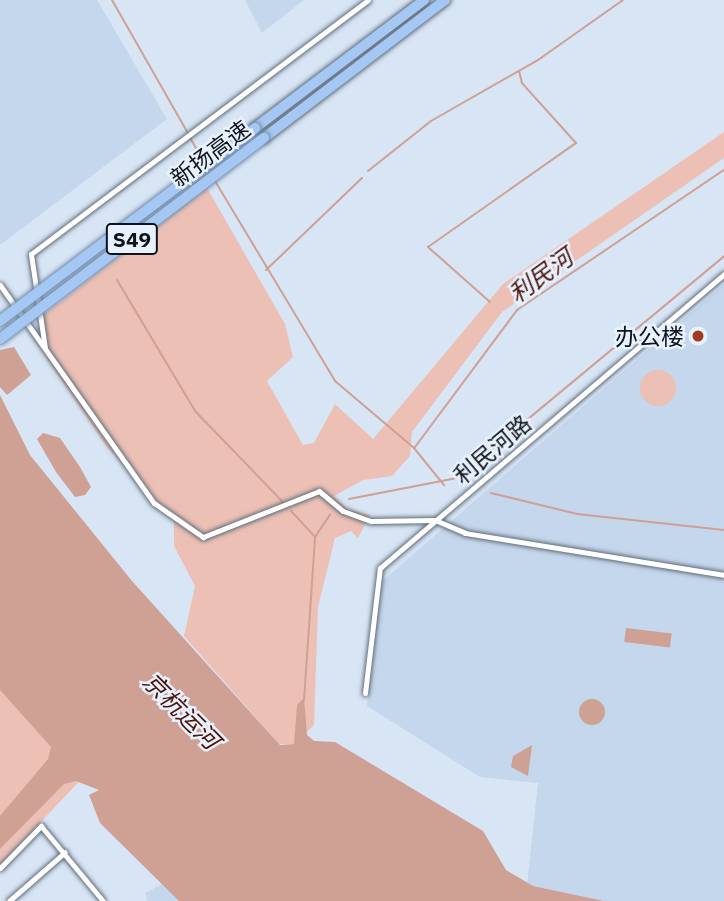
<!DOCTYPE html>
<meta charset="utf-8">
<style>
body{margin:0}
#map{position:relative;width:724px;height:901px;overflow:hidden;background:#d8e5f5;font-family:"IBM Plex Sans","Noto Sans SC",sans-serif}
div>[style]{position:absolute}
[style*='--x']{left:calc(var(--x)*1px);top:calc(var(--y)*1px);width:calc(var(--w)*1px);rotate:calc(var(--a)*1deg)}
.built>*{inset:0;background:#c5d7ec}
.green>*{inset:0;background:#ecc0b5}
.round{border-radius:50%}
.water>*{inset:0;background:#cfa094;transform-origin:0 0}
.stream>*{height:2px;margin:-1px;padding:0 1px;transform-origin:1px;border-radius:1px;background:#cfa094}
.roads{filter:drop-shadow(0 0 2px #616d7a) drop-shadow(0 0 2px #616d7a)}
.street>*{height:5px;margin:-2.5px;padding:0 2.5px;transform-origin:2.5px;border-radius:2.5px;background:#fff}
.highway>*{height:10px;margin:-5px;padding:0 5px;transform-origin:5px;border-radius:5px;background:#a4c8f3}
.bridges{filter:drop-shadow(0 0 2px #7089a6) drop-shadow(0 0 2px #7089a6)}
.highway-bridge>*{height:10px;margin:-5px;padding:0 5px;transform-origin:5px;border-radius:5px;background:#a4c8f3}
.dots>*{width:19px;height:19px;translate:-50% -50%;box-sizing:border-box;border:4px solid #e8f2ff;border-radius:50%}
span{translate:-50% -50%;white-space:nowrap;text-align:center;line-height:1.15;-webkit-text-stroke:5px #e8f2ff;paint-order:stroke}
.shield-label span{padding:2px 5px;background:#e8f2ff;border:2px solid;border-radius:5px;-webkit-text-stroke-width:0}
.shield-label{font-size:21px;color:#0f1318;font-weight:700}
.street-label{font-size:23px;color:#0f1318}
.poi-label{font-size:23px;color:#0f1318}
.right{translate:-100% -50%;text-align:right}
.water-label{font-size:24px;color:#4e1507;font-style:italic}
</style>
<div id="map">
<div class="built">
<div style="clip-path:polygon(0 0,97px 0,167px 119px,0 245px)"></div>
<div style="clip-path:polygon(245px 0,304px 0,262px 33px)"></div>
<div style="clip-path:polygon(724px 284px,724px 901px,604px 901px,527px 885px,538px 783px,480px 777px,367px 706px,379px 584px)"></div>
<div style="clip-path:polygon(164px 883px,179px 901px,148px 901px,145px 893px)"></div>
</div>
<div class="green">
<div style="clip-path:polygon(724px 132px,724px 158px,502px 312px,412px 432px,410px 456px,392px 476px,363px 480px,334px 496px,347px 509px,370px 515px,358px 538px,351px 531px,335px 538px,318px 607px,314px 725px,294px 744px,279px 744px,184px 636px,195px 586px,174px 546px,174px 519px,106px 446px,41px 350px,41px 317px,207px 188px,285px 324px,293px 357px,267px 381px,303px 445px,314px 443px,335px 404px,373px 439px,503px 284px)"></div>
<div class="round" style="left:640px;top:370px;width:36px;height:36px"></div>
<div style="clip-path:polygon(0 684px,89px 771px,0 865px)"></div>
</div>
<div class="water">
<div style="clip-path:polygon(14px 347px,31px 375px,7px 395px,0 387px,0 350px)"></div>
<div style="clip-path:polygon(0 395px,30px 455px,132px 581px,280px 745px,294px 744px,297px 705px,304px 698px,307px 735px,314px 741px,335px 742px,483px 831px,506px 870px,533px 886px,604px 901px,179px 901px,100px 823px,89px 795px,99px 790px,76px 781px,64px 784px,0 849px,0 816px,48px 759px,51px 747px,0 690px)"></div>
<div style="clip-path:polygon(43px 433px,60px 438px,80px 467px,91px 487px,85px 495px,75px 497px,56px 472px,37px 439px)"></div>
<div style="left:626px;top:628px;width:46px;height:14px;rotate:7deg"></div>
<div class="round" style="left:579px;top:699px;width:26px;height:26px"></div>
<div style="clip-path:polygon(532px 745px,528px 776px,511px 767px,513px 756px)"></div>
</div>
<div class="stream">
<div style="--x:112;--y:0;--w:153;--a:60.3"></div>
<div style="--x:190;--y:138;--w:26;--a:59"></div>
<div style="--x:368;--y:171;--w:80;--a:-38.4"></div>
<div style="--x:431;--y:121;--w:123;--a:-29.7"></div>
<div style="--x:538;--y:60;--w:104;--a:-35.2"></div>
<div style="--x:215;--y:181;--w:233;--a:59"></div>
<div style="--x:335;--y:381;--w:104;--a:40.3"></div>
<div style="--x:414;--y:448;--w:48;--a:51"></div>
<div style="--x:266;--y:270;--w:133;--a:-43.8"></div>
<div style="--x:117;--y:280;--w:152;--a:59.2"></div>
<div style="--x:195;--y:411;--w:127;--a:46"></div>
<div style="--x:490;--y:302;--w:83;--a:-138.4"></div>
<div style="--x:428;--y:247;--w:181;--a:-35.1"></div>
<div style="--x:576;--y:143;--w:81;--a:-132"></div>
<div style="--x:522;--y:83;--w:12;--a:-104"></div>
<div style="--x:415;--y:447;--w:171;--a:-53.3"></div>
<div style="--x:517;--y:310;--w:250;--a:-34.1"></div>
<div style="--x:491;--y:493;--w:89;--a:13.7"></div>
<div style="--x:577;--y:514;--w:148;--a:6.2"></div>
<div style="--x:349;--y:499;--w:110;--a:-11"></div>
<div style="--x:457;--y:478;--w:347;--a:-39.7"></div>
<div style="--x:291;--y:511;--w:34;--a:47"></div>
<div style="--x:304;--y:700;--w:163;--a:-86.1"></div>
<div style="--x:315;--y:537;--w:27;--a:-56"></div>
</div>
<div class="roads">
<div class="street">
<div style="--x:0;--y:285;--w:267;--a:54.8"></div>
<div style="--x:154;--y:503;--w:60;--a:34.8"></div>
<div style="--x:203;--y:537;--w:125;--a:-21.6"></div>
<div style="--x:319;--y:491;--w:31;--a:40"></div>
<div style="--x:343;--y:511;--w:30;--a:20"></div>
<div style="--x:371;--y:521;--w:64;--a:-0.9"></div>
<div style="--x:435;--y:520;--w:33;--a:23"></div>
<div style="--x:465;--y:533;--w:262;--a:9.2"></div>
<div style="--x:45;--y:348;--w:95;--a:-98.5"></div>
<div style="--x:31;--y:254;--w:422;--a:-37"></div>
<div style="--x:365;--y:693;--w:126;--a:-83.2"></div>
<div style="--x:380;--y:568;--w:453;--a:-40.5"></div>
<div style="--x:0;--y:868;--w:59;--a:-45.7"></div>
<div style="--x:41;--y:826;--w:97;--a:50.4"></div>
<div style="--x:9;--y:901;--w:74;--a:-41.2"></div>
</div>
<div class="highway">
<div style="--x:255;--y:128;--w:212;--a:-37.1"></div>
<div style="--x:264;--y:138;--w:228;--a:-37.3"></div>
</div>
</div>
<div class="bridges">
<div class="highway-bridge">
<div style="--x:0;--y:321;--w:320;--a:-37.1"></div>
<div style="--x:0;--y:339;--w:332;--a:-37.3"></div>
</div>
</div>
<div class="dots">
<div style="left:698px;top:336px;background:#a23920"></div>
</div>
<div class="shield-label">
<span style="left:132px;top:239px">S49</span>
</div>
<div class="street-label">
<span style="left:210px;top:153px;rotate:-37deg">新扬高速</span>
<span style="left:492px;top:449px;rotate:-40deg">利民河路</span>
</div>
<div class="poi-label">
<span class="right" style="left:684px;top:336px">办公楼</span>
</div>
<div class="water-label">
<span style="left:541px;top:276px;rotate:-36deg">利民河</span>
<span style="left:181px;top:711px;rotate:45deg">京杭运河</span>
</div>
</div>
